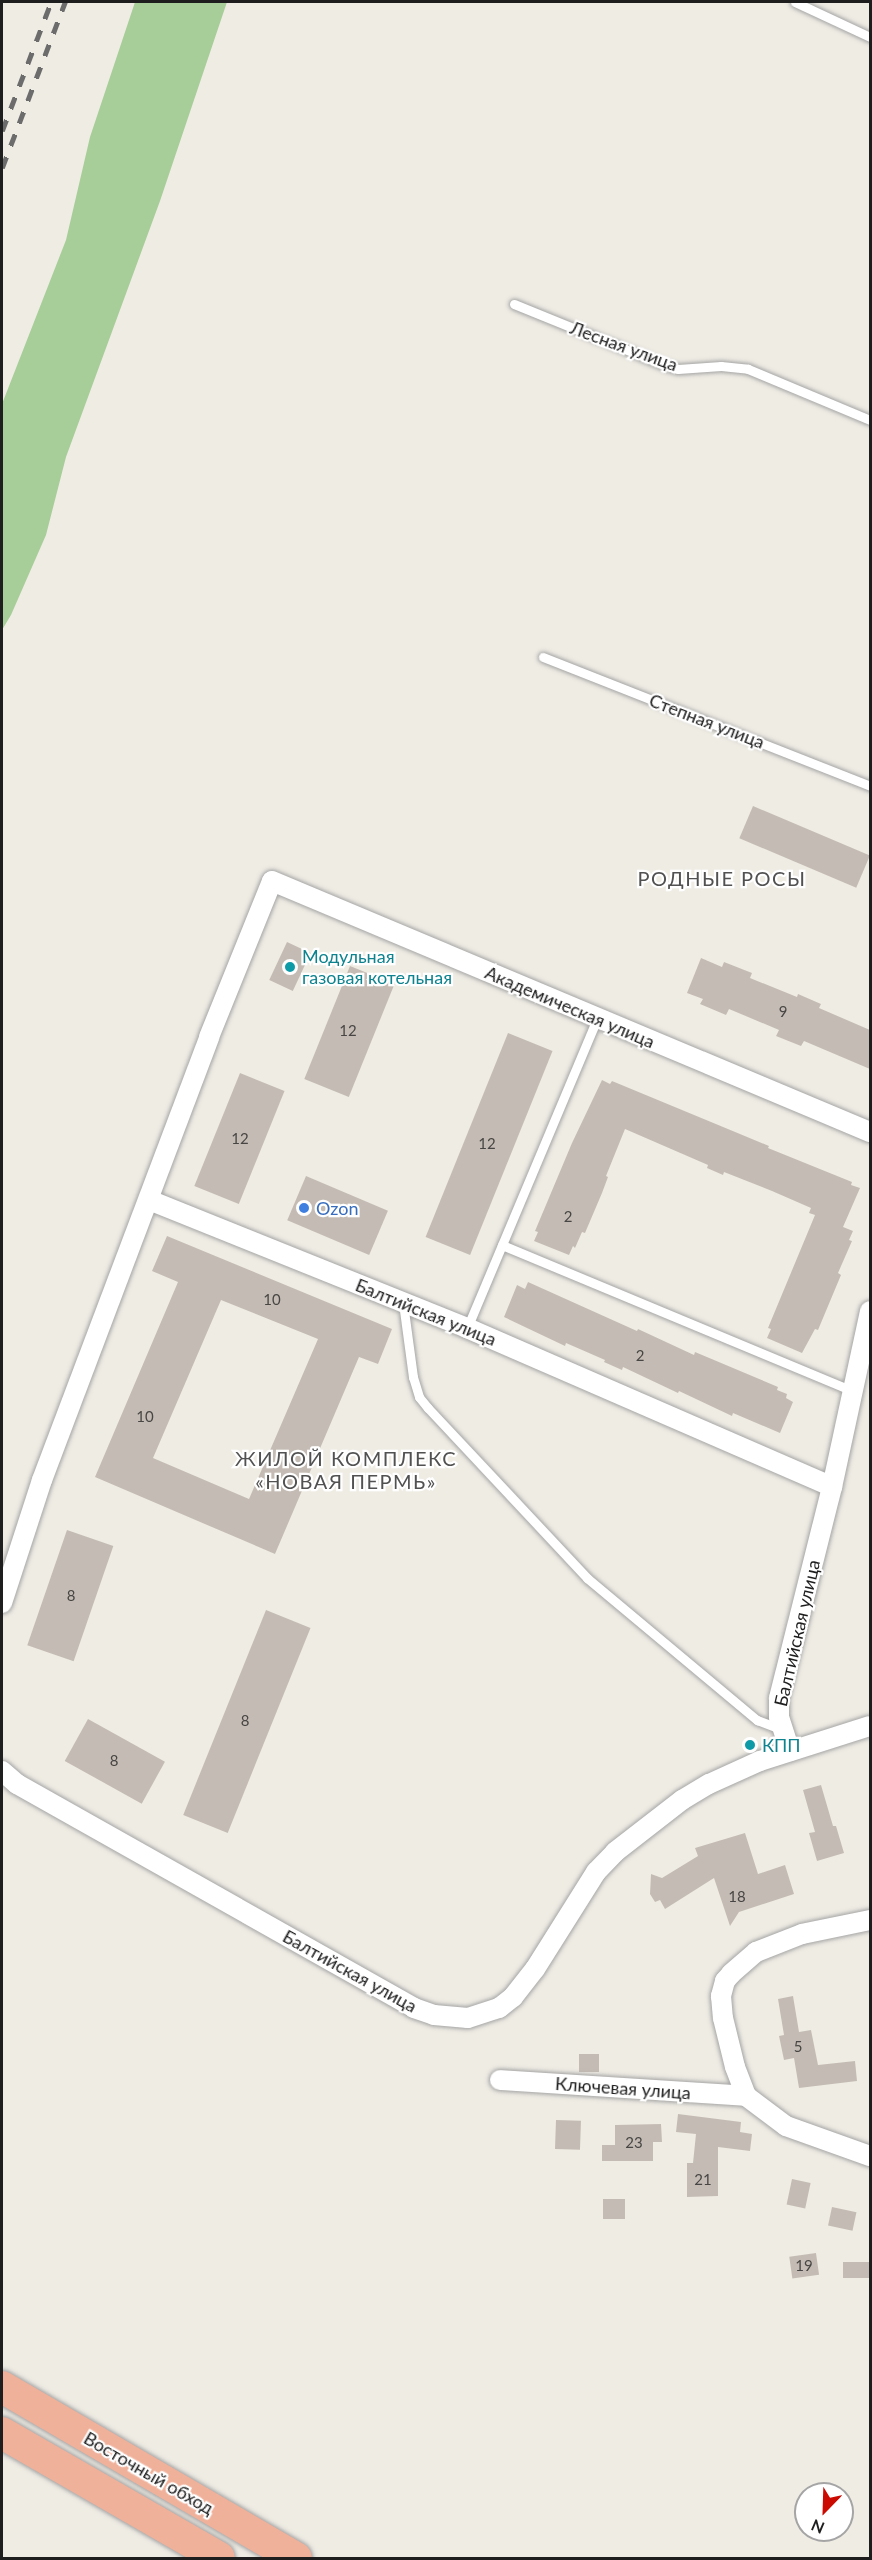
<!DOCTYPE html>
<meta charset="utf-8">
<style>
body{margin:0}
#map{position:relative;width:872px;height:2560px;overflow:hidden;background:#efece4;font-family:Lato,sans-serif}
div>[style]{position:absolute}
[style*='--x']{left:calc(var(--x)*1px);top:calc(var(--y)*1px);width:calc(var(--w)*1px);rotate:calc(var(--a)*1deg)}
.forest>*{inset:0;background:#a7ce99}
.building>*{inset:0;background:#c4bcb4;transform-origin:0 0}
.roads{filter:drop-shadow(0 0 2px #a5a5a5) drop-shadow(0 0 2px #a5a5a5)}
.service>*{height:9px;margin:-4.5px;padding:0 4.5px;transform-origin:4.5px;border-radius:4.5px;background:#fff}
.minor>*{height:20px;margin:-10px;padding:0 10px;transform-origin:10px;border-radius:10px;background:#fff}
.trunk>*{height:32px;margin:-16px;padding:0 16px;transform-origin:16px;border-radius:16px;background:#f0b19b}
.rail>*{height:4.5px;margin-top:-2.25px;transform-origin:0;background:repeating-linear-gradient(90deg,#6c6c6c 0 12px,transparent 0 24px)}
.dots>*{width:16px;height:16px;translate:-50% -50%;box-sizing:border-box;border:3px solid #fff;border-radius:50%}
span{translate:-50% -50%;white-space:nowrap;text-align:center;line-height:1.15;-webkit-text-stroke:4.5px #fff;paint-order:stroke}
.number-label{font-size:15px;color:#484644}
.number-label span{-webkit-text-stroke-width:0}
.street-label{font-size:18px;color:#1e1e1e}
.culture-label{font-size:18px;color:#0d838f}
.left{translate:0 -50%;text-align:left}
.shop-label{font-size:18px;color:#366cbe}
.neighbourhood-label{font-size:20px;color:#515151;letter-spacing:1.5px}
.frame{position:absolute;inset:0;border:3px solid #1e1e1e;pointer-events:none}
.north{position:absolute;left:794px;top:2482px;width:60px;height:60px;box-sizing:border-box;background:#fff;border:2px solid #a5a5a5;border-radius:50%;rotate:203deg;font-size:16px;font-weight:700;line-height:24px;text-align:center;color:#1e1e1e}
.north::after{content:'';display:block;margin:auto;width:21px;height:27px;background:#cb0a01;clip-path:polygon(50% 0,100% 100%,50% 72%,0 100%)}
</style>
<div id="map">
<div class="forest">
<div style="clip-path:polygon(135px 2px,227px 2px,160px 201px,66px 457px,46px 535px,11px 615px,2px 630px,2px 404px,66px 240px,90px 137px)"></div>
</div>
<div class="building">
<div style="left:753px;top:806px;width:127px;height:35px;rotate:23deg"></div>
<div style="left:287px;top:942px;width:26px;height:42px;rotate:25deg"></div>
<div style="clip-path:polygon(701px 958px,722px 967px,724px 962px,752px 973px,750px 978px,797px 997px,798px 994px,821px 1004px,819px 1008px,870px 1030px,870px 1069px,804px 1041px,801px 1046px,776px 1036px,779px 1030px,729px 1009px,726px 1015px,700px 1004px,703px 999px,687px 993px)"></div>
<div style="left:350px;top:966px;width:48px;height:122px;rotate:22deg"></div>
<div style="left:508px;top:1033px;width:48px;height:220px;rotate:22deg"></div>
<div style="left:240px;top:1073px;width:48px;height:122px;rotate:22deg"></div>
<div style="clip-path:polygon(602px 1080px,610px 1084px,612px 1081px,740px 1134px,769px 1146px,768px 1148px,852px 1182px,851px 1185px,860px 1188px,843px 1227px,853px 1231px,849px 1240px,852px 1241px,838px 1273px,841px 1275px,818px 1330px,815px 1329px,802px 1353px,767px 1338px,771px 1329px,768px 1328px,815px 1215px,809px 1213px,811px 1208px,772px 1191px,724px 1172px,723px 1175px,707px 1168px,708px 1165px,625px 1129px,606px 1176px,608px 1177px,602px 1193px,585px 1233px,582px 1232px,575px 1248px,573px 1246px,569px 1255px,534px 1241px,538px 1232px,535px 1231px,572px 1143px)"></div>
<div style="left:306px;top:1176px;width:89px;height:48px;rotate:23deg"></div>
<div style="clip-path:polygon(evenodd,167px 1236px,392px 1329px,378px 1364px,359px 1357px,275px 1554px,95px 1477px,178px 1282px,152px 1271px,167px 1236px,221px 1300px,318px 1339px,249px 1499px,153px 1458px,221px 1300px)"></div>
<div style="clip-path:polygon(528px 1282px,637px 1331px,638px 1329px,694px 1355px,695px 1352px,778px 1387px,777px 1390px,787px 1394px,786px 1398px,793px 1402px,780px 1433px,733px 1413px,732px 1416px,679px 1391px,678px 1393px,623px 1367px,622px 1370px,604px 1362px,605px 1360px,566px 1343px,565px 1346px,504px 1317px,517px 1285px,525px 1289px)"></div>
<div style="left:67px;top:1530px;width:49px;height:122px;rotate:19deg"></div>
<div style="left:266px;top:1610px;width:48px;height:221px;rotate:22deg"></div>
<div style="left:88px;top:1719px;width:88px;height:48px;rotate:29deg"></div>
<div style="clip-path:polygon(821px 1785px,833px 1826px,836px 1826px,844px 1853px,817px 1861px,809px 1833px,815px 1832px,803px 1790px)"></div>
<div style="clip-path:polygon(745px 1833px,758px 1874px,785px 1865px,794px 1894px,739px 1912px,730px 1926px,714px 1878px,665px 1909px,660px 1900px,655px 1902px,650px 1894px,651px 1874px,662px 1878px,698px 1856px,695px 1848px)"></div>
<div style="clip-path:polygon(793px 1996px,799px 2032px,811px 2030px,818px 2065px,855px 2061px,857px 2081px,799px 2088px,794px 2058px,784px 2060px,779px 2036px,784px 2035px,778px 1999px)"></div>
<div style="left:579px;top:2054px;width:20px;height:18px"></div>
<div style="clip-path:polygon(678px 2114px,741px 2122px,740px 2132px,752px 2134px,750px 2151px,718px 2147px,718px 2196px,687px 2197px,687px 2163px,693px 2163px,696px 2134px,676px 2132px)"></div>
<div style="left:556px;top:2120px;width:25px;height:29px;rotate:2deg"></div>
<div style="clip-path:polygon(661px 2124px,662px 2142px,653px 2142px,653px 2161px,602px 2161px,602px 2145px,615px 2145px,615px 2125px)"></div>
<div style="left:792px;top:2179px;width:19px;height:26px;rotate:12deg"></div>
<div style="left:603px;top:2199px;width:22px;height:20px"></div>
<div style="left:832px;top:2207px;width:25px;height:19px;rotate:12deg"></div>
<div style="left:816px;top:2253px;width:22px;height:27px;rotate:82deg"></div>
<div style="left:870px;top:2262px;width:16px;height:27px;rotate:90deg"></div>
</div>
<div class="roads">
<div class="service">
<div style="--x:795;--y:2;--w:83;--a:25"></div>
<div style="--x:514;--y:304;--w:165;--a:22.1"></div>
<div style="--x:667;--y:366;--w:11;--a:15"></div>
<div style="--x:678;--y:369;--w:43;--a:-4"></div>
<div style="--x:721;--y:366;--w:27;--a:6"></div>
<div style="--x:748;--y:369;--w:132;--a:22.7"></div>
<div style="--x:543;--y:657;--w:352;--a:21.5"></div>
<div style="--x:502;--y:1245;--w:379;--a:22.6"></div>
<div style="--x:403;--y:1303;--w:75;--a:82.3"></div>
<div style="--x:413;--y:1377;--w:21;--a:73"></div>
<div style="--x:419;--y:1397;--w:14;--a:51"></div>
<div style="--x:428;--y:1408;--w:233;--a:46.9"></div>
<div style="--x:587;--y:1578;--w:222;--a:39.9"></div>
<div style="--x:757;--y:1720;--w:26;--a:21"></div>
<div style="--x:467;--y:1328;--w:335;--a:-67.2"></div>
</div>
<div class="minor">
<div style="--x:149;--y:1200;--w:343;--a:21.9"></div>
<div style="--x:467;--y:1328;--w:398;--a:23.5"></div>
<div style="--x:2;--y:1603;--w:129;--a:-72"></div>
<div style="--x:42;--y:1480;--w:473;--a:-69.3"></div>
<div style="--x:209;--y:1037;--w:168;--a:-68"></div>
<div style="--x:272;--y:881;--w:649;--a:22.77"></div>
<div style="--x:790;--y:1751;--w:35;--a:-108"></div>
<div style="--x:779;--y:1718;--w:20;--a:-90"></div>
<div style="--x:779;--y:1698;--w:218;--a:-75.9"></div>
<div style="--x:832;--y:1487;--w:180;--a:-77.8"></div>
<div style="--x:2;--y:1771;--w:20;--a:41"></div>
<div style="--x:17;--y:1784;--w:456;--a:29.4"></div>
<div style="--x:414;--y:2008;--w:21;--a:19"></div>
<div style="--x:434;--y:2015;--w:34;--a:5"></div>
<div style="--x:468;--y:2018;--w:33;--a:-18"></div>
<div style="--x:499;--y:2008;--w:18;--a:-38"></div>
<div style="--x:513;--y:1997;--w:36;--a:-52"></div>
<div style="--x:535;--y:1969;--w:115;--a:-57.8"></div>
<div style="--x:596;--y:1872;--w:28;--a:-46"></div>
<div style="--x:615;--y:1852;--w:85;--a:-37.8"></div>
<div style="--x:682;--y:1800;--w:31;--a:-31"></div>
<div style="--x:709;--y:1784;--w:56;--a:-24.3"></div>
<div style="--x:760;--y:1761;--w:115;--a:-17.7"></div>
<div style="--x:870;--y:1920;--w:69;--a:168.4"></div>
<div style="--x:802;--y:1934;--w:49;--a:158.6"></div>
<div style="--x:756;--y:1952;--w:33;--a:139"></div>
<div style="--x:731;--y:1974;--w:9;--a:131"></div>
<div style="--x:725;--y:1981;--w:16;--a:105"></div>
<div style="--x:721;--y:1996;--w:22;--a:85"></div>
<div style="--x:723;--y:2018;--w:50;--a:76.2"></div>
<div style="--x:735;--y:2067;--w:31;--a:69"></div>
<div style="--x:746;--y:2096;--w:50;--a:36.9"></div>
<div style="--x:786;--y:2126;--w:89;--a:19.7"></div>
<div style="--x:500;--y:2080;--w:247;--a:3.7"></div>
</div>
<div class="trunk">
<div style="--x:2;--y:2387;--w:340;--a:30.2"></div>
<div style="--x:2;--y:2433;--w:250;--a:29.9"></div>
</div>
</div>
<div class="rail">
<div style="--x:2;--y:131;--w:138;--a:-69.2"></div>
<div style="--x:2;--y:168;--w:178;--a:-69.2"></div>
</div>
<div class="dots">
<div style="left:290px;top:967px;background:#0f9aa8"></div>
<div style="left:304px;top:1208px;background:#3f7fe0"></div>
<div style="left:750px;top:1745px;background:#0f9aa8"></div>
</div>
<div class="number-label">
<span style="left:783px;top:1012px">9</span>
<span style="left:348px;top:1031px">12</span>
<span style="left:240px;top:1139px">12</span>
<span style="left:487px;top:1144px">12</span>
<span style="left:568px;top:1217px">2</span>
<span style="left:272px;top:1300px">10</span>
<span style="left:640px;top:1356px">2</span>
<span style="left:145px;top:1417px">10</span>
<span style="left:71px;top:1596px">8</span>
<span style="left:245px;top:1721px">8</span>
<span style="left:114px;top:1761px">8</span>
<span style="left:737px;top:1897px">18</span>
<span style="left:798px;top:2047px">5</span>
<span style="left:634px;top:2143px">23</span>
<span style="left:703px;top:2180px">21</span>
<span style="left:804px;top:2266px">19</span>
</div>
<div class="street-label">
<span style="left:624px;top:346px;rotate:20deg">Лесная улица</span>
<span style="left:707px;top:721px;rotate:21deg">Степная улица</span>
<span style="left:570px;top:1007px;rotate:23deg">Академическая улица</span>
<span style="left:426px;top:1312px;rotate:22deg">Балтийская улица</span>
<span style="left:797px;top:1633px;rotate:-77deg">Балтийская улица</span>
<span style="left:350px;top:1971px;rotate:29deg">Балтийская улица</span>
<span style="left:623px;top:2088px;rotate:4deg">Ключевая улица</span>
<span style="left:149px;top:2473px;rotate:30deg">Восточный обход</span>
</div>
<div class="culture-label">
<span class="left" style="left:302px;top:967px">Модульная<br>газовая котельная</span>
<span class="left" style="left:762px;top:1745px">КПП</span>
</div>
<div class="shop-label">
<span class="left" style="left:316px;top:1208px">Ozon</span>
</div>
<div class="neighbourhood-label">
<span style="left:722px;top:878px">РОДНЫЕ РОСЫ</span>
<span style="left:346px;top:1470px">ЖИЛОЙ КОМПЛЕКС<br>«НОВАЯ ПЕРМЬ»</span>
</div>
<div class="frame"></div>
<div class="north">N</div>
</div>
